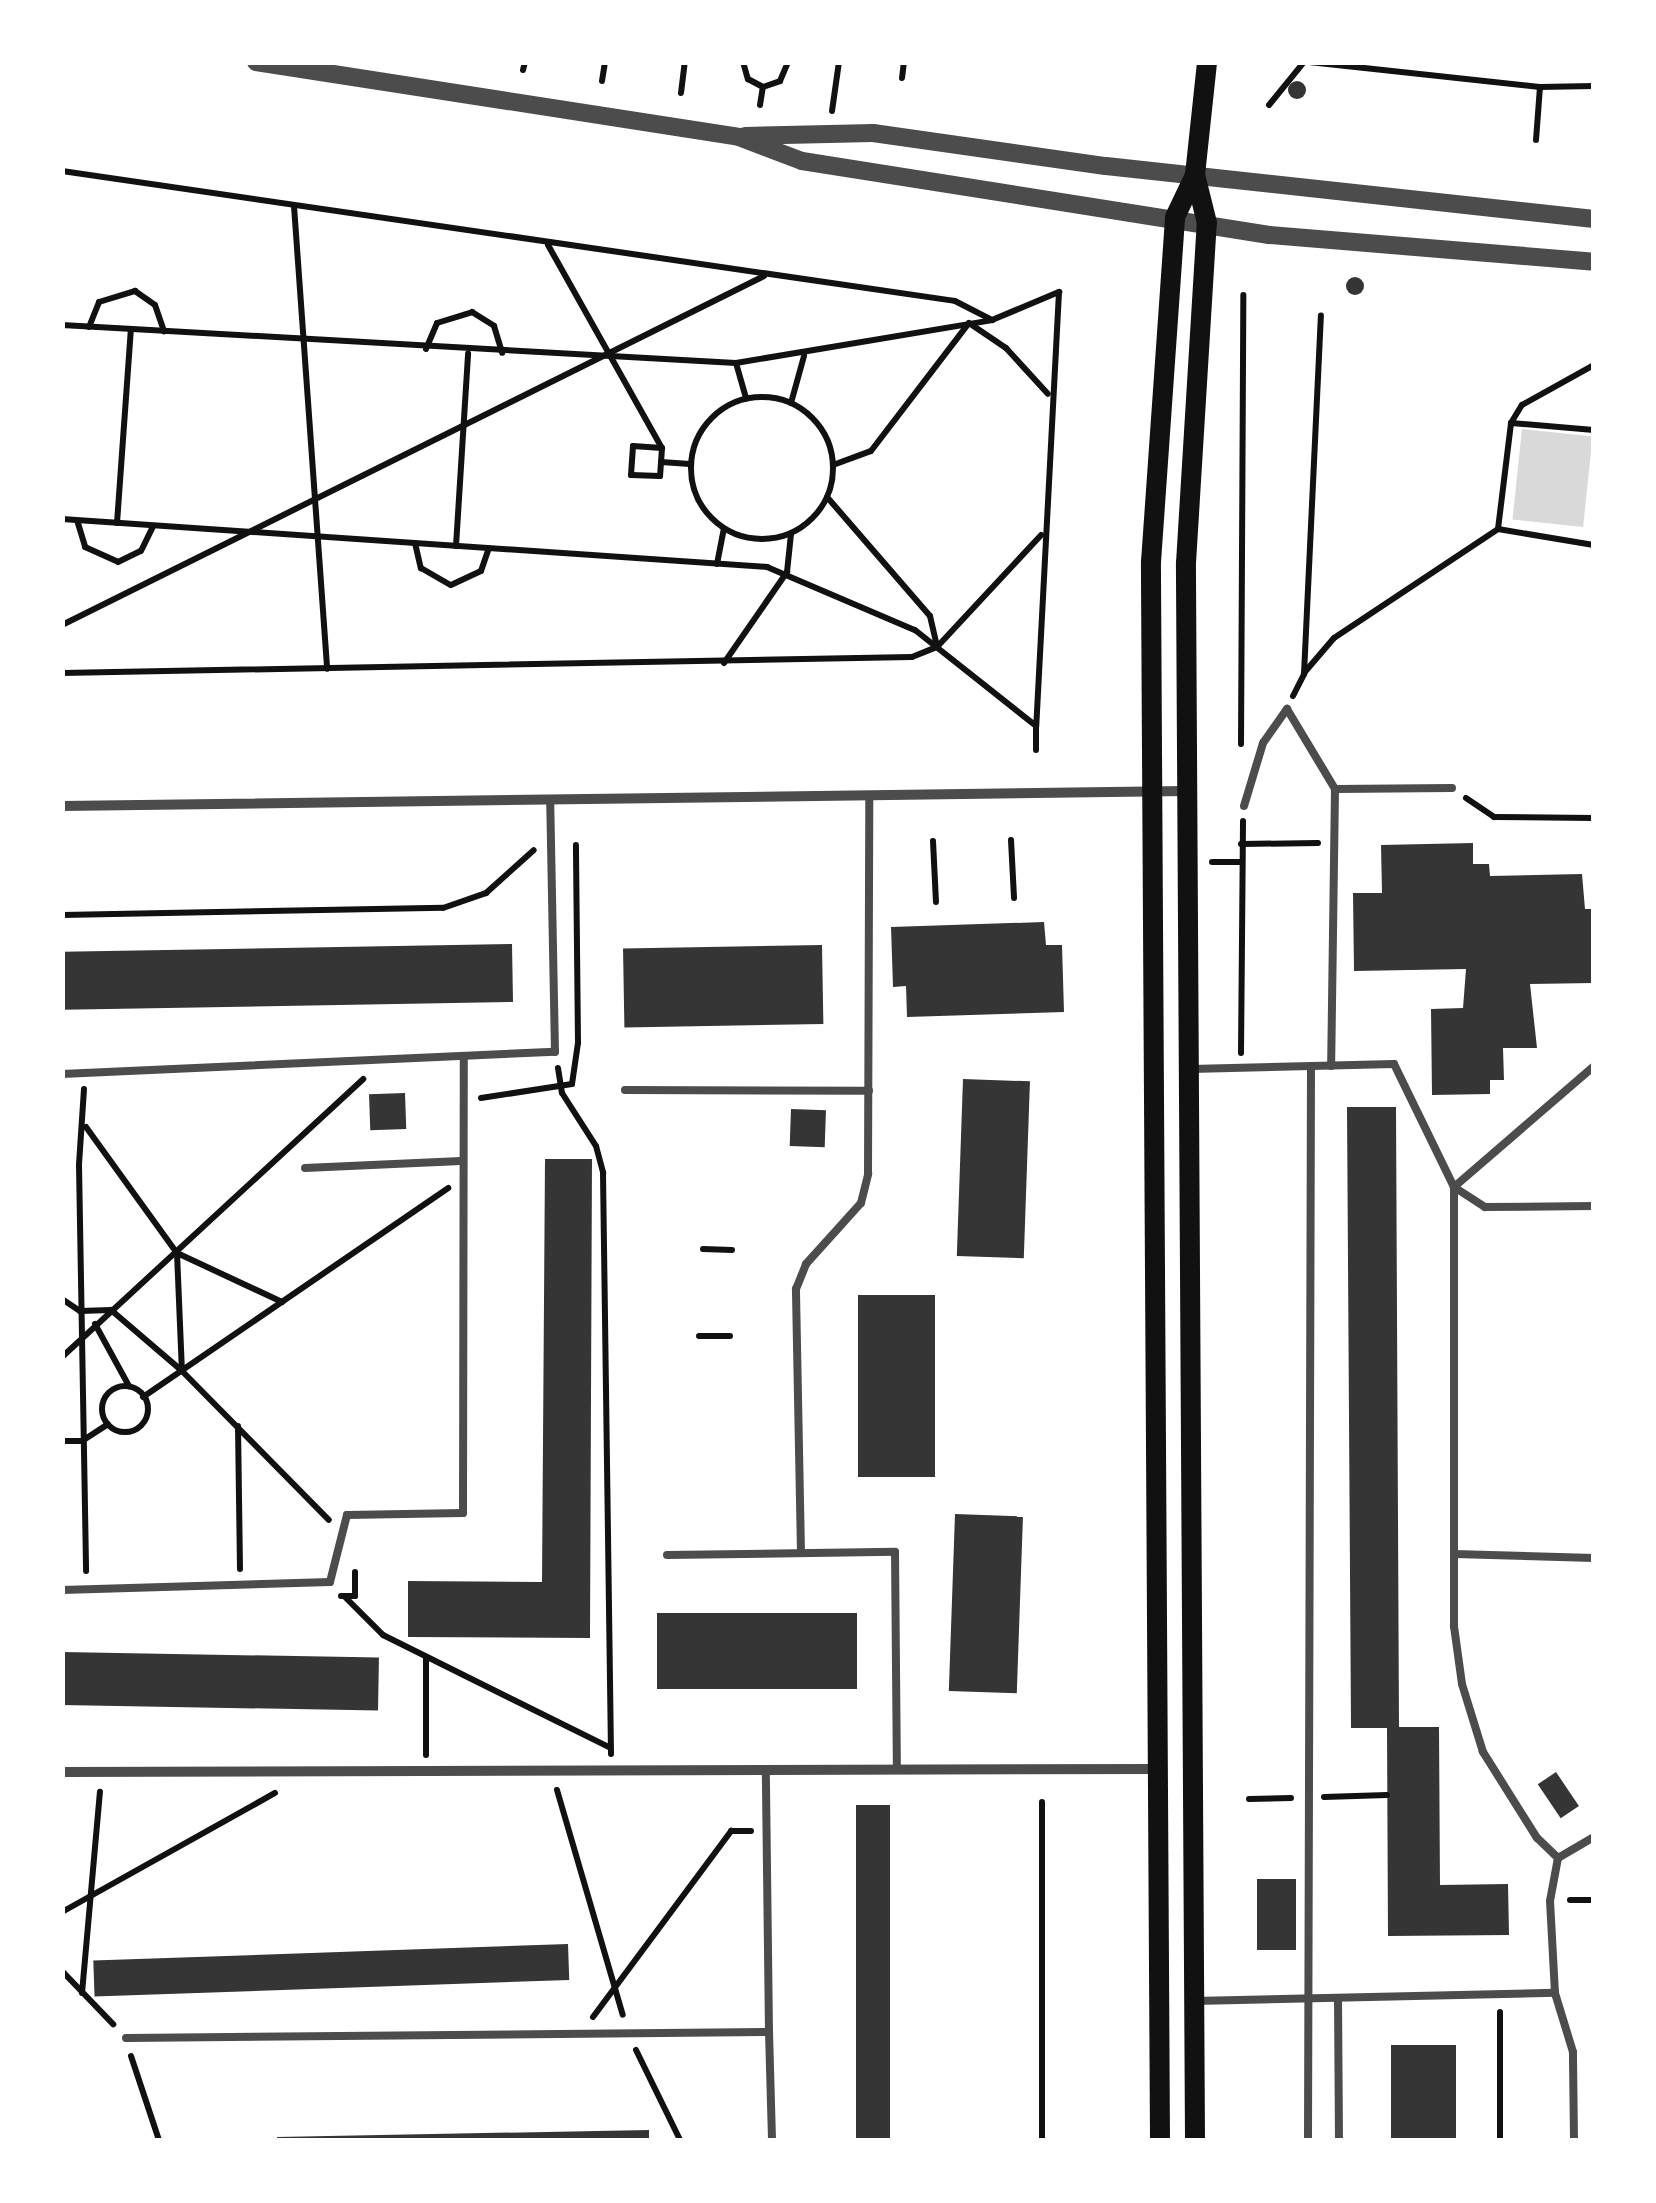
<!DOCTYPE html>
<style>
body{margin:0}
#map{position:relative;width:1656px;height:2203px;overflow:hidden;background:#fff;font-family:"Source Sans 3",sans-serif}
div>[style]{position:absolute}
[style*='--x']{left:calc(var(--x)*1px);top:calc(var(--y)*1px);width:calc(var(--w)*1px);rotate:calc(var(--a)*1deg)}
.water>*{inset:0;background:#d9d9d9;transform-origin:0 0}
.building>*{inset:0;background:#353535;transform-origin:0 0}
.round{border-radius:50%}
.path>*{height:6px;margin:-3px;padding:0 3px;transform-origin:3px;border-radius:3px;background:#111}
.path>.ring{margin:-3px;padding:0;box-sizing:content-box;background:none;border:6px solid #111;border-radius:50%}
.service>*{height:8px;margin:-4px;padding:0 4px;transform-origin:4px;border-radius:4px;background:#4c4c4c}
.minor>*{height:10px;margin:-5px;padding:0 5px;transform-origin:5px;border-radius:5px;background:#4c4c4c}
.tertiary>*{height:18px;margin:-9px;padding:0 9px;transform-origin:9px;border-radius:9px;background:#4c4c4c}
.secondary>*{height:20px;margin:-10px;padding:0 10px;transform-origin:10px;border-radius:10px;background:#111}
span{translate:-50% -50%;white-space:nowrap;text-align:center;line-height:1.15;-webkit-text-stroke:10px #fff;paint-order:stroke}
.frame{position:absolute;inset:0;border:65px solid #fff;pointer-events:none}
</style>
<div id="map">
<div class="water">
<div style="left:1522px;top:429px;width:71px;height:91px;rotate:6deg"></div>
</div>
<div class="building">
<div class="round" style="left:1288px;top:81px;width:18px;height:18px"></div>
<div class="round" style="left:1346px;top:277px;width:18px;height:18px"></div>
<div style="clip-path:polygon(1473px 843px,1473px 864px,1489px 864px,1490px 876px,1582px 874px,1585px 909px,1594px 909px,1594px 983px,1530px 984px,1537px 1048px,1503px 1048px,1504px 1080px,1490px 1080px,1490px 1094px,1432px 1095px,1431px 1009px,1463px 1008px,1466px 969px,1354px 971px,1353px 893px,1382px 893px,1381px 845px)"></div>
<div style="clip-path:polygon(1044px 922px,1046px 945px,1062px 945px,1064px 1012px,907px 1017px,906px 986px,893px 987px,891px 927px)"></div>
<div style="left:512px;top:944px;width:58px;height:450px;rotate:89deg"></div>
<div style="left:822px;top:945px;width:79px;height:199px;rotate:89deg"></div>
<div style="left:963px;top:1079px;width:67px;height:177px;rotate:2deg"></div>
<div style="left:405px;top:1093px;width:36px;height:36px;rotate:88deg"></div>
<div style="clip-path:polygon(1347px 1107px,1396px 1107px,1399px 1727px,1439px 1727px,1440px 1885px,1508px 1884px,1509px 1935px,1388px 1936px,1387px 1728px,1351px 1728px)"></div>
<div style="left:791px;top:1109px;width:35px;height:37px;rotate:2deg"></div>
<div style="clip-path:polygon(545px 1159px,592px 1159px,590px 1638px,408px 1637px,408px 1581px,542px 1582px)"></div>
<div style="left:935px;top:1295px;width:182px;height:77px;rotate:90deg"></div>
<div style="left:955px;top:1514px;width:68px;height:177px;rotate:2deg"></div>
<div style="left:657px;top:1613px;width:200px;height:76px"></div>
<div style="left:62px;top:1652px;width:317px;height:53px;rotate:1deg"></div>
<div style="left:1556px;top:1772px;width:41px;height:22px;rotate:56deg"></div>
<div style="left:856px;top:1805px;width:34px;height:335px"></div>
<div style="left:1257px;top:1879px;width:39px;height:71px"></div>
<div style="left:568px;top:1944px;width:36px;height:475px;rotate:88deg"></div>
<div style="left:1391px;top:2045px;width:65px;height:95px"></div>
<div style="clip-path:polygon(649px 2130px,649px 2140px,277px 2140px,277px 2137px)"></div>
</div>
<div class="path">
<div style="--x:743;--y:62;--w:18;--a:74"></div>
<div style="--x:748;--y:79;--w:17;--a:28"></div>
<div style="--x:763;--y:87;--w:18;--a:-19"></div>
<div style="--x:780;--y:81;--w:21;--a:-67"></div>
<div style="--x:1309;--y:62;--w:232;--a:6.2"></div>
<div style="--x:1540;--y:87;--w:54;--a:-1.1"></div>
<div style="--x:523;--y:70;--w:8;--a:-76"></div>
<div style="--x:902;--y:78;--w:16;--a:-83"></div>
<div style="--x:602;--y:81;--w:19;--a:-81"></div>
<div style="--x:681;--y:93;--w:31;--a:-83"></div>
<div style="--x:760;--y:105;--w:18;--a:-81"></div>
<div style="--x:1269;--y:105;--w:55;--a:-50.9"></div>
<div style="--x:832;--y:111;--w:49;--a:-81.9"></div>
<div style="--x:1536;--y:140;--w:53;--a:-85.7"></div>
<div style="--x:62;--y:171;--w:902;--a:8.28"></div>
<div style="--x:955;--y:301;--w:42;--a:27.2"></div>
<div style="--x:294;--y:206;--w:464;--a:85.9"></div>
<div style="--x:548;--y:245;--w:233;--a:60.7"></div>
<div style="--x:62;--y:325;--w:675;--a:3.23"></div>
<div style="--x:736;--y:363;--w:260;--a:-9.5"></div>
<div style="--x:992;--y:320;--w:73;--a:-22.7"></div>
<div style="--x:1059;--y:292;--w:435;--a:93"></div>
<div style="--x:89;--y:327;--w:27;--a:-68"></div>
<div style="--x:99;--y:302;--w:38;--a:-17"></div>
<div style="--x:135;--y:291;--w:24;--a:35"></div>
<div style="--x:155;--y:305;--w:28;--a:71"></div>
<div style="--x:426;--y:349;--w:28;--a:-67"></div>
<div style="--x:437;--y:323;--w:37;--a:-17"></div>
<div style="--x:472;--y:312;--w:26;--a:32"></div>
<div style="--x:494;--y:326;--w:28;--a:73"></div>
<div style="--x:736;--y:363;--w:37;--a:74"></div>
<div class="ring" style="left:691px;top:397px;width:136px;height:136px"></div>
<div style="--x:791;--y:403;--w:49;--a:-74.5"></div>
<div style="--x:1511;--y:423;--w:83;--a:4.8"></div>
<div style="--x:633;--y:446;--w:29;--a:4"></div>
<div style="--x:662;--y:448;--w:28;--a:94"></div>
<div style="--x:660;--y:476;--w:29;--a:-178"></div>
<div style="--x:631;--y:475;--w:29;--a:-86"></div>
<div style="--x:661;--y:462;--w:29;--a:4"></div>
<div style="--x:833;--y:465;--w:40;--a:-20.2"></div>
<div style="--x:871;--y:451;--w:161;--a:-52.6"></div>
<div style="--x:969;--y:323;--w:45;--a:34"></div>
<div style="--x:1006;--y:348;--w:62;--a:47.6"></div>
<div style="--x:827;--y:497;--w:157;--a:49.1"></div>
<div style="--x:930;--y:616;--w:32;--a:77"></div>
<div style="--x:62;--y:519;--w:707;--a:3.89"></div>
<div style="--x:767;--y:567;--w:161;--a:23.1"></div>
<div style="--x:915;--y:630;--w:154;--a:38.4"></div>
<div style="--x:1036;--y:726;--w:24;--a:90"></div>
<div style="--x:77;--y:520;--w:28;--a:73"></div>
<div style="--x:85;--y:547;--w:36;--a:24"></div>
<div style="--x:118;--y:562;--w:25;--a:-26"></div>
<div style="--x:141;--y:551;--w:28;--a:-64"></div>
<div style="--x:117;--y:523;--w:194;--a:-85.9"></div>
<div style="--x:1498;--y:529;--w:107;--a:-83"></div>
<div style="--x:1511;--y:423;--w:21;--a:-59"></div>
<div style="--x:1522;--y:405;--w:82;--a:-29.1"></div>
<div style="--x:415;--y:543;--w:26;--a:77"></div>
<div style="--x:421;--y:568;--w:34;--a:30"></div>
<div style="--x:451;--y:585;--w:33;--a:-25"></div>
<div style="--x:481;--y:571;--w:24;--a:-71"></div>
<div style="--x:456;--y:546;--w:193;--a:-86.4"></div>
<div style="--x:717;--y:564;--w:36;--a:-79"></div>
<div style="--x:62;--y:625;--w:784;--a:-26.43"></div>
<div style="--x:724;--y:663;--w:111;--a:-55.3"></div>
<div style="--x:787;--y:572;--w:39;--a:-84"></div>
<div style="--x:62;--y:673;--w:850;--a:-1.08"></div>
<div style="--x:912;--y:657;--w:27;--a:-22"></div>
<div style="--x:937;--y:647;--w:153;--a:-47.1"></div>
<div style="--x:1304;--y:673;--w:46;--a:-49.4"></div>
<div style="--x:1334;--y:638;--w:197;--a:-33.6"></div>
<div style="--x:1498;--y:529;--w:97;--a:9.5"></div>
<div style="--x:1293;--y:696;--w:25;--a:-63"></div>
<div style="--x:1304;--y:674;--w:359;--a:-87.3"></div>
<div style="--x:1241;--y:744;--w:449;--a:-89.7"></div>
<div style="--x:1466;--y:798;--w:34;--a:34"></div>
<div style="--x:1494;--y:817;--w:100;--a:0.6"></div>
<div style="--x:1011;--y:840;--w:58;--a:87"></div>
<div style="--x:933;--y:841;--w:61;--a:87.2"></div>
<div style="--x:1241;--y:844;--w:77;--a:-0.7"></div>
<div style="--x:1212;--y:862;--w:28;--a:0"></div>
<div style="--x:62;--y:915;--w:381;--a:-1.1"></div>
<div style="--x:443;--y:908;--w:46;--a:-19.2"></div>
<div style="--x:486;--y:893;--w:64;--a:-41.9"></div>
<div style="--x:1241;--y:1053;--w:232;--a:-89.5"></div>
<div style="--x:558;--y:1068;--w:25;--a:81"></div>
<div style="--x:562;--y:1093;--w:63;--a:57.3"></div>
<div style="--x:596;--y:1146;--w:28;--a:75"></div>
<div style="--x:603;--y:1173;--w:581;--a:89.21"></div>
<div style="--x:84;--y:1089;--w:76;--a:93.8"></div>
<div style="--x:79;--y:1165;--w:406;--a:89"></div>
<div style="--x:481;--y:1098;--w:92;--a:-8.7"></div>
<div style="--x:572;--y:1084;--w:41;--a:-81.7"></div>
<div style="--x:578;--y:1043;--w:198;--a:-90.6"></div>
<div style="--x:86;--y:1127;--w:155;--a:54.2"></div>
<div style="--x:177;--y:1253;--w:118;--a:87.6"></div>
<div style="--x:182;--y:1371;--w:209;--a:45.4"></div>
<div style="--x:703;--y:1249;--w:29;--a:2"></div>
<div style="--x:177;--y:1253;--w:116;--a:25"></div>
<div style="--x:62;--y:1299;--w:22;--a:34"></div>
<div style="--x:80;--y:1311;--w:31;--a:-2"></div>
<div style="--x:111;--y:1310;--w:92;--a:40.6"></div>
<div style="--x:95;--y:1324;--w:71;--a:61.3"></div>
<div style="--x:699;--y:1336;--w:31;--a:0"></div>
<div style="--x:62;--y:1357;--w:410;--a:-42.7"></div>
<div class="ring" style="left:102px;top:1386px;width:40px;height:40px"></div>
<div style="--x:143;--y:1397;--w:370;--a:-34.4"></div>
<div style="--x:238;--y:1426;--w:143;--a:89.2"></div>
<div style="--x:62;--y:1441;--w:20;--a:0"></div>
<div style="--x:82;--y:1441;--w:31;--a:-33"></div>
<div style="--x:341;--y:1596;--w:14;--a:0"></div>
<div style="--x:355;--y:1596;--w:24;--a:-90"></div>
<div style="--x:345;--y:1597;--w:54;--a:45"></div>
<div style="--x:383;--y:1635;--w:254;--a:26.4"></div>
<div style="--x:426;--y:1755;--w:98;--a:-90"></div>
<div style="--x:557;--y:1790;--w:234;--a:73.7"></div>
<div style="--x:1324;--y:1797;--w:63;--a:-1.8"></div>
<div style="--x:1249;--y:1799;--w:42;--a:-1.4"></div>
<div style="--x:1042;--y:1802;--w:338;--a:90"></div>
<div style="--x:1570;--y:1900;--w:24;--a:0"></div>
<div style="--x:62;--y:1912;--w:244;--a:-29.2"></div>
<div style="--x:62;--y:1971;--w:74;--a:46.1"></div>
<div style="--x:82;--y:1993;--w:202;--a:-84.9"></div>
<div style="--x:1500;--y:2012;--w:128;--a:90"></div>
<div style="--x:593;--y:2017;--w:232;--a:-53.4"></div>
<div style="--x:731;--y:1831;--w:20;--a:0"></div>
<div style="--x:636;--y:2050;--w:100;--a:63.9"></div>
<div style="--x:131;--y:2056;--w:89;--a:71.6"></div>
</div>
<div class="service">
<div style="--x:1335;--y:789;--w:117;--a:-0.5"></div>
<div style="--x:1244;--y:806;--w:66;--a:-73.2"></div>
<div style="--x:1263;--y:743;--w:42;--a:-54.8"></div>
<div style="--x:1287;--y:709;--w:93;--a:59"></div>
<div style="--x:1335;--y:789;--w:277;--a:90.8"></div>
<div style="--x:1191;--y:1069;--w:203;--a:-1.4"></div>
<div style="--x:1394;--y:1064;--w:137;--a:64"></div>
<div style="--x:1454;--y:1187;--w:37;--a:33"></div>
<div style="--x:1485;--y:1207;--w:109;--a:-0.5"></div>
<div style="--x:62;--y:1074;--w:493;--a:-2.6"></div>
<div style="--x:555;--y:1052;--w:253;--a:-91.1"></div>
<div style="--x:625;--y:1090;--w:244;--a:0.2"></div>
<div style="--x:305;--y:1168;--w:156;--a:-2.6"></div>
<div style="--x:801;--y:1553;--w:264;--a:-91.1"></div>
<div style="--x:796;--y:1289;--w:27;--a:-68"></div>
<div style="--x:806;--y:1264;--w:82;--a:-48"></div>
<div style="--x:861;--y:1203;--w:30;--a:-76"></div>
<div style="--x:868;--y:1174;--w:379;--a:-89.8"></div>
<div style="--x:1454;--y:1554;--w:140;--a:1.6"></div>
<div style="--x:667;--y:1555;--w:228;--a:-0.8"></div>
<div style="--x:895;--y:1552;--w:217;--a:89.5"></div>
<div style="--x:62;--y:1590;--w:268;--a:-1.7"></div>
<div style="--x:330;--y:1582;--w:69;--a:-75.8"></div>
<div style="--x:347;--y:1515;--w:116;--a:-1"></div>
<div style="--x:463;--y:1513;--w:453;--a:-89.9"></div>
<div style="--x:1558;--y:1858;--w:29;--a:-136"></div>
<div style="--x:1537;--y:1838;--w:102;--a:-122.1"></div>
<div style="--x:1483;--y:1752;--w:71;--a:-107.2"></div>
<div style="--x:1462;--y:1684;--w:59;--a:-97.9"></div>
<div style="--x:1454;--y:1626;--w:439;--a:-90"></div>
<div style="--x:1454;--y:1187;--w:185;--a:-40.8"></div>
<div style="--x:1338;--y:1998;--w:142;--a:89.6"></div>
<div style="--x:1194;--y:2001;--w:361;--a:-1.3"></div>
<div style="--x:769;--y:2032;--w:108;--a:88.4"></div>
<div style="--x:126;--y:2038;--w:643;--a:-0.53"></div>
<div style="--x:769;--y:2032;--w:262;--a:-90.7"></div>
<div style="--x:1308;--y:2140;--w:1074;--a:-89.84"></div>
<div style="--x:1574;--y:2140;--w:88;--a:-90.7"></div>
<div style="--x:1573;--y:2052;--w:62;--a:-107"></div>
<div style="--x:1555;--y:1993;--w:92;--a:-93.1"></div>
<div style="--x:1550;--y:1901;--w:44;--a:-79.5"></div>
<div style="--x:1558;--y:1858;--w:42;--a:-30.3"></div>
</div>
<div class="minor">
<div style="--x:62;--y:806;--w:1124;--a:-0.76"></div>
<div style="--x:62;--y:1772;--w:1098;--a:-0.16"></div>
</div>
<div class="tertiary">
<div style="--x:256;--y:62;--w:489;--a:8.8"></div>
<div style="--x:739;--y:137;--w:67;--a:20.9"></div>
<div style="--x:802;--y:161;--w:473;--a:9"></div>
<div style="--x:1269;--y:235;--w:326;--a:4.7"></div>
<div style="--x:745;--y:136;--w:128;--a:-1.3"></div>
<div style="--x:873;--y:133;--w:235;--a:8.1"></div>
<div style="--x:1106;--y:166;--w:491;--a:6.2"></div>
</div>
<div class="secondary">
<div style="--x:1160;--y:2140;--w:1578;--a:-90.33"></div>
<div style="--x:1151;--y:562;--w:346;--a:-86"></div>
<div style="--x:1175;--y:217;--w:47;--a:-64.5"></div>
<div style="--x:1195;--y:175;--w:114;--a:-83.9"></div>
<div style="--x:1195;--y:2140;--w:1577;--a:-90.33"></div>
<div style="--x:1186;--y:563;--w:341;--a:-86.5"></div>
<div style="--x:1207;--y:223;--w:49;--a:-104"></div>
</div>
<div class="frame"></div>
</div>
